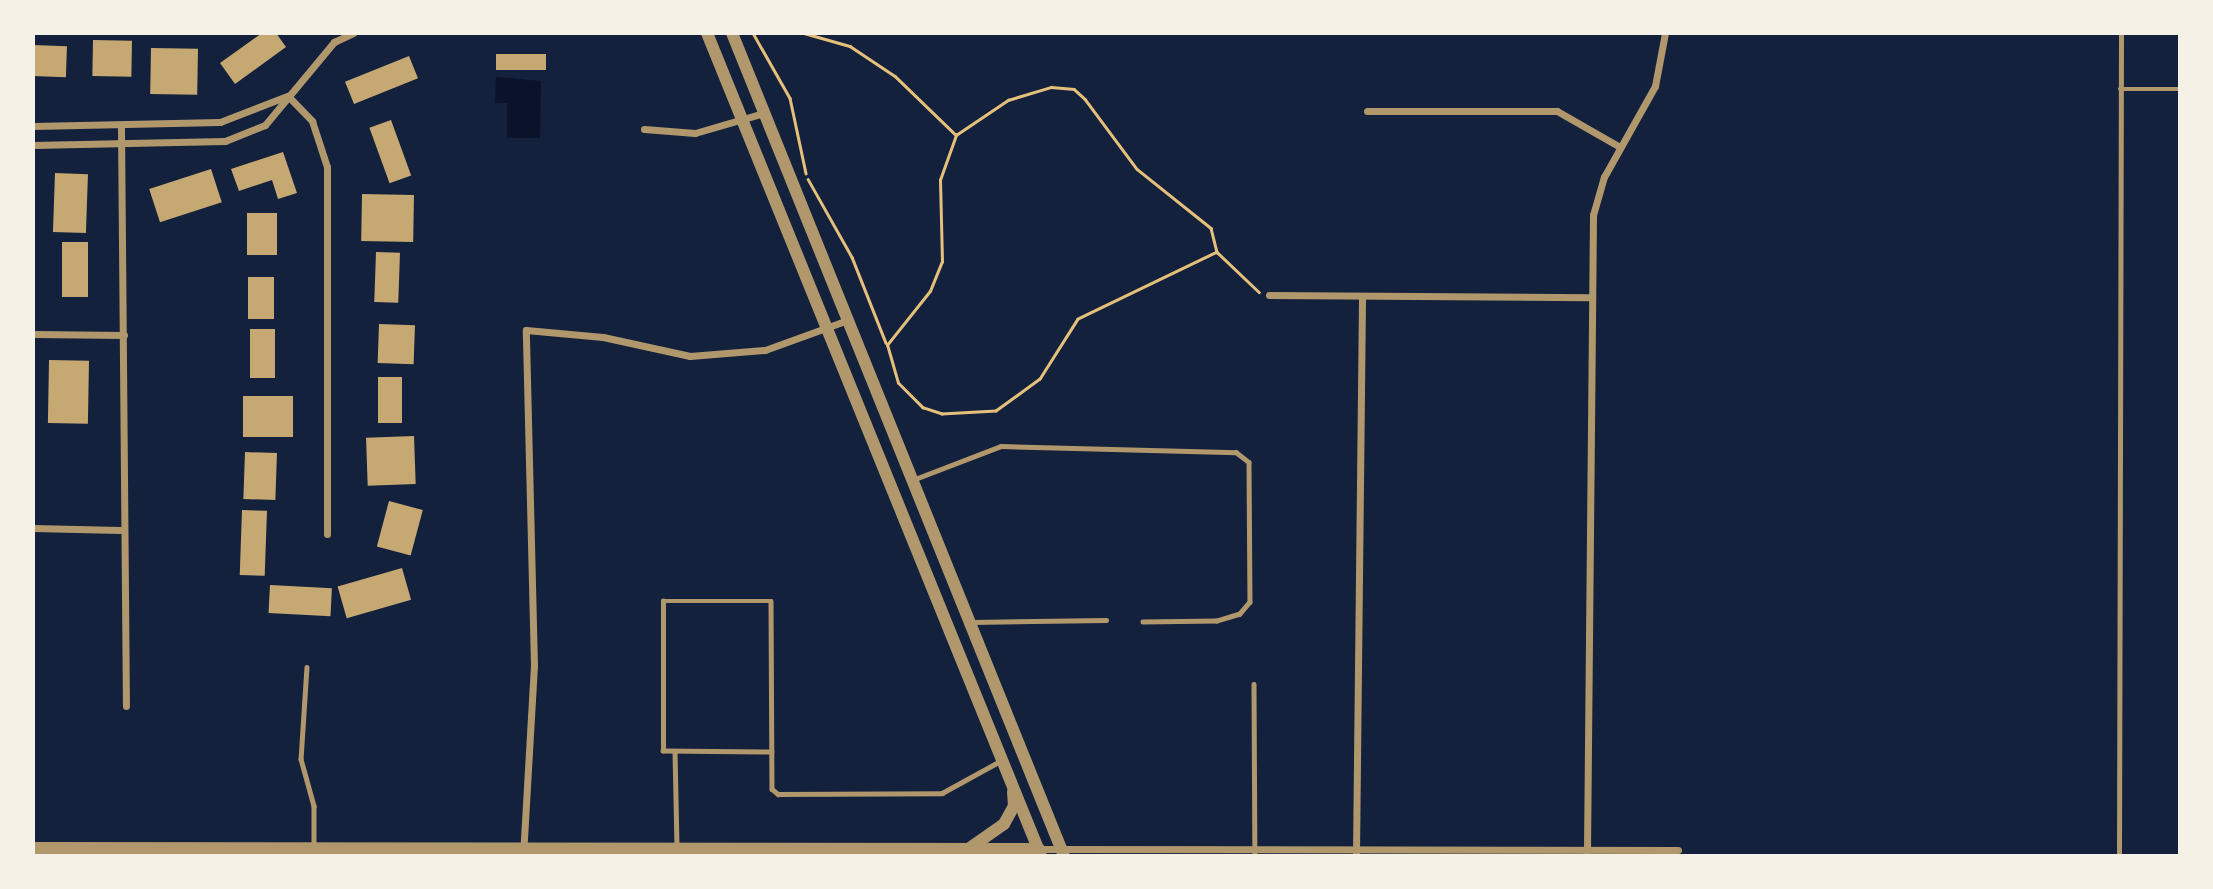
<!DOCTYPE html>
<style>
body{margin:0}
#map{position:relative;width:2213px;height:889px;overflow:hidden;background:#14213d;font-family:Poppins,sans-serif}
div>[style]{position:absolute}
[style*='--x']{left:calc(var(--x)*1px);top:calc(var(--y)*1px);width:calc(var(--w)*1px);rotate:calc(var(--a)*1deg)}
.water>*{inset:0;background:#0b132b}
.building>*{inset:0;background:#c6a872;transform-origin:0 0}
.path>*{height:2.5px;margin:-1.25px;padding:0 1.25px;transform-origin:1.25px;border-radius:1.25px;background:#e5c07b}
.service>*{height:4.5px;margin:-2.25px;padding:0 2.25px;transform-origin:2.25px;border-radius:2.25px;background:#b1986c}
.minor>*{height:7px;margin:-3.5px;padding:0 3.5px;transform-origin:3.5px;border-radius:3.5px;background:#b1986c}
.tertiary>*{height:12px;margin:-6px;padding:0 6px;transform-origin:6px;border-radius:6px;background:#b1986c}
span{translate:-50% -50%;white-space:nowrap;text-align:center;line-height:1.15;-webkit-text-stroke:5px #f6f1e7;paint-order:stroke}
.frame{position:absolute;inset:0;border:35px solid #f6f1e7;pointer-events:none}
</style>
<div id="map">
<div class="water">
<div style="clip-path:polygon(496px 77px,541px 81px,540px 138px,507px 138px,507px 103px,495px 103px)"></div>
</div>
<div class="building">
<div style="clip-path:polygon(262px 33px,276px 33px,286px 47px,235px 84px,220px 63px)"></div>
<div style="left:93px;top:40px;width:39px;height:36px;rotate:1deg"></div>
<div style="left:33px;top:45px;width:34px;height:31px;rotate:2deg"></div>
<div style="left:151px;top:48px;width:47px;height:46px;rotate:1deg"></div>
<div style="left:496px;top:54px;width:50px;height:16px"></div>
<div style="left:409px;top:56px;width:24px;height:69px;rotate:68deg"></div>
<div style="left:391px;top:120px;width:59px;height:23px;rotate:70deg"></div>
<div style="clip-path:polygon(283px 152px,297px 193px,278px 199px,272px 180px,239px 191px,231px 169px)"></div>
<div style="left:211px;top:169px;width:35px;height:65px;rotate:72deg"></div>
<div style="left:55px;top:173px;width:33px;height:59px;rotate:2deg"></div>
<div style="left:362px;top:194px;width:52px;height:47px;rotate:1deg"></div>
<div style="left:247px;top:213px;width:30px;height:42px"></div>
<div style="left:62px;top:242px;width:26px;height:55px"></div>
<div style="left:376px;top:252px;width:24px;height:50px;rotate:2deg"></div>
<div style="left:248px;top:277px;width:26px;height:42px"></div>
<div style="left:379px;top:324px;width:36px;height:39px;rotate:2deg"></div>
<div style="left:250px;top:329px;width:25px;height:49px"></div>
<div style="left:49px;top:360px;width:40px;height:63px;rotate:1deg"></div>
<div style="left:378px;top:377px;width:24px;height:46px"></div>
<div style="left:243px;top:396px;width:50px;height:41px"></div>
<div style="left:414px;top:436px;width:48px;height:48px;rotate:88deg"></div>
<div style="left:245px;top:452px;width:32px;height:47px;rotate:2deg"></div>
<div style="left:389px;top:501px;width:35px;height:47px;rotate:15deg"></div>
<div style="left:242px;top:510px;width:25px;height:65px;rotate:2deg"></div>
<div style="left:402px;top:568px;width:33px;height:67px;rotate:74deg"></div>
<div style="left:270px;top:585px;width:62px;height:28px;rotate:3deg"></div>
</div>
<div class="path">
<div style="--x:753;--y:33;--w:75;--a:60.4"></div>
<div style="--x:790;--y:98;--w:77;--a:78"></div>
<div style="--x:804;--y:33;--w:48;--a:15.8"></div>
<div style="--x:850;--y:46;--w:54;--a:33.7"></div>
<div style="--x:895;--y:76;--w:85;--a:44"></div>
<div style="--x:1051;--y:87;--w:23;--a:5"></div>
<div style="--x:1074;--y:89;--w:15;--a:42"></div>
<div style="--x:1085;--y:99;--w:87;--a:53.4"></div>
<div style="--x:1137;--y:169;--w:95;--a:38.6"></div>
<div style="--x:1211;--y:228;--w:25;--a:76"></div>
<div style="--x:1217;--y:252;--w:154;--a:154.3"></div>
<div style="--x:1078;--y:319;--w:71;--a:122.3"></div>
<div style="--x:1040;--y:379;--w:54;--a:144"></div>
<div style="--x:996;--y:411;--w:54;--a:176.8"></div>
<div style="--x:942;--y:414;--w:20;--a:-162"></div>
<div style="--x:923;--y:408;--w:35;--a:-135"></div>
<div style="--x:898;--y:383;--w:40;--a:-106"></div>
<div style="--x:887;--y:345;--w:69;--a:-51.5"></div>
<div style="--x:930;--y:291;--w:31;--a:-68"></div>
<div style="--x:942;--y:262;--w:82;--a:-91.4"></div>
<div style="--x:940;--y:180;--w:48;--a:-70.4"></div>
<div style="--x:956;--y:135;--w:63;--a:-33.9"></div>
<div style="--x:1008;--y:100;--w:45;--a:-16.8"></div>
<div style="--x:808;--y:179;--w:90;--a:60.6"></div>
<div style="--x:852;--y:257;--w:92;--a:68.4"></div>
<div style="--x:1217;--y:252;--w:58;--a:43.6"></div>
</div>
<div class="service">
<div style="--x:2120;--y:89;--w:60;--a:0"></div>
<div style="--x:915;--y:479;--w:92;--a:-21"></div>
<div style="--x:1001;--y:446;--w:235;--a:1.5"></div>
<div style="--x:1236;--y:452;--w:16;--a:38"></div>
<div style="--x:1249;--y:462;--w:140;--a:89.6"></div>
<div style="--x:1250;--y:602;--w:16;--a:130"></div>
<div style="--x:1240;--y:614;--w:24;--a:163"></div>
<div style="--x:1217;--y:621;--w:74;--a:179.2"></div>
<div style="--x:972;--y:622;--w:134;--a:-0.9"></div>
<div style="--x:307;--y:667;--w:92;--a:93.7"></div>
<div style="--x:301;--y:759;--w:49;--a:74.5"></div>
<div style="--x:314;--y:806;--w:40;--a:90"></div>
<div style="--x:1254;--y:684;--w:169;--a:89.7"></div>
<div style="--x:675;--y:751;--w:96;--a:88.8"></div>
<div style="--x:772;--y:752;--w:109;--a:-179.5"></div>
<div style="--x:663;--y:751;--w:150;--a:-90"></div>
<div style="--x:663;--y:601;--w:108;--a:0"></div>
<div style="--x:771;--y:601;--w:188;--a:89.7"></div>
<div style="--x:772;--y:789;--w:8;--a:40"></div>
<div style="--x:778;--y:794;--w:164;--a:-0.3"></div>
<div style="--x:942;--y:793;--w:68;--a:-28.8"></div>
<div style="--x:2119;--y:856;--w:823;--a:-89.86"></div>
</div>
<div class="minor">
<div style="--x:288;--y:96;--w:35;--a:46"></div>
<div style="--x:312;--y:121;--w:48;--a:71.9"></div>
<div style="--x:327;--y:167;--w:367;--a:90"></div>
<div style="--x:1367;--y:111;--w:190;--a:0"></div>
<div style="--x:1557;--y:111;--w:73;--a:29.7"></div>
<div style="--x:33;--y:126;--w:187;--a:-1.2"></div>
<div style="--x:220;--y:122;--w:72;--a:-21.2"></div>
<div style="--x:121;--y:127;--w:579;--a:89.51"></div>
<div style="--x:644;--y:129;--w:51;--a:4.5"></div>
<div style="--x:695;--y:133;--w:72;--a:-16.2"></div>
<div style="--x:33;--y:145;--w:192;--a:-1.2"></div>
<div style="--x:225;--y:141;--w:43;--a:-21.8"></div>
<div style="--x:265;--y:125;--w:108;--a:-50.3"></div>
<div style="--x:334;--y:42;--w:21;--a:-25"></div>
<div style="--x:1269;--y:295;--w:321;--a:0.4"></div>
<div style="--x:33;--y:334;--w:91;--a:0.6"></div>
<div style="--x:33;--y:528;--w:87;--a:1.3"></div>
<div style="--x:1039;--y:849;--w:639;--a:0.09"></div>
<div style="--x:1587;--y:852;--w:637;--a:-89.46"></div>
<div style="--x:1593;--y:215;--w:40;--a:-74"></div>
<div style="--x:1604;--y:177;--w:104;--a:-60.7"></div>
<div style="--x:1655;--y:86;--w:54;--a:-79.3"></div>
<div style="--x:1356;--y:854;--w:558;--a:-89.38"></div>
<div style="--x:523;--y:856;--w:190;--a:-86.7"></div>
<div style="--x:534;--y:666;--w:336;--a:-91.4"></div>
<div style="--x:526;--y:330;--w:77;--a:5.2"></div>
<div style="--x:603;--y:337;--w:89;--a:12.3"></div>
<div style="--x:690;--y:356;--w:75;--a:-4.6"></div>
<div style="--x:765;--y:350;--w:88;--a:-19.9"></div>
</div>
<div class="tertiary">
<div style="--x:707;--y:33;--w:888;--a:67.91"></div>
<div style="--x:732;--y:33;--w:887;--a:68.03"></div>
<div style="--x:33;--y:848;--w:1006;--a:0.06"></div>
<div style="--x:967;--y:850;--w:45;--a:-35.1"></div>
<div style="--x:1004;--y:824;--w:21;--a:-61"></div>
<div style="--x:1014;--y:806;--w:14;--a:-94"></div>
</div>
<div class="frame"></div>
</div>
